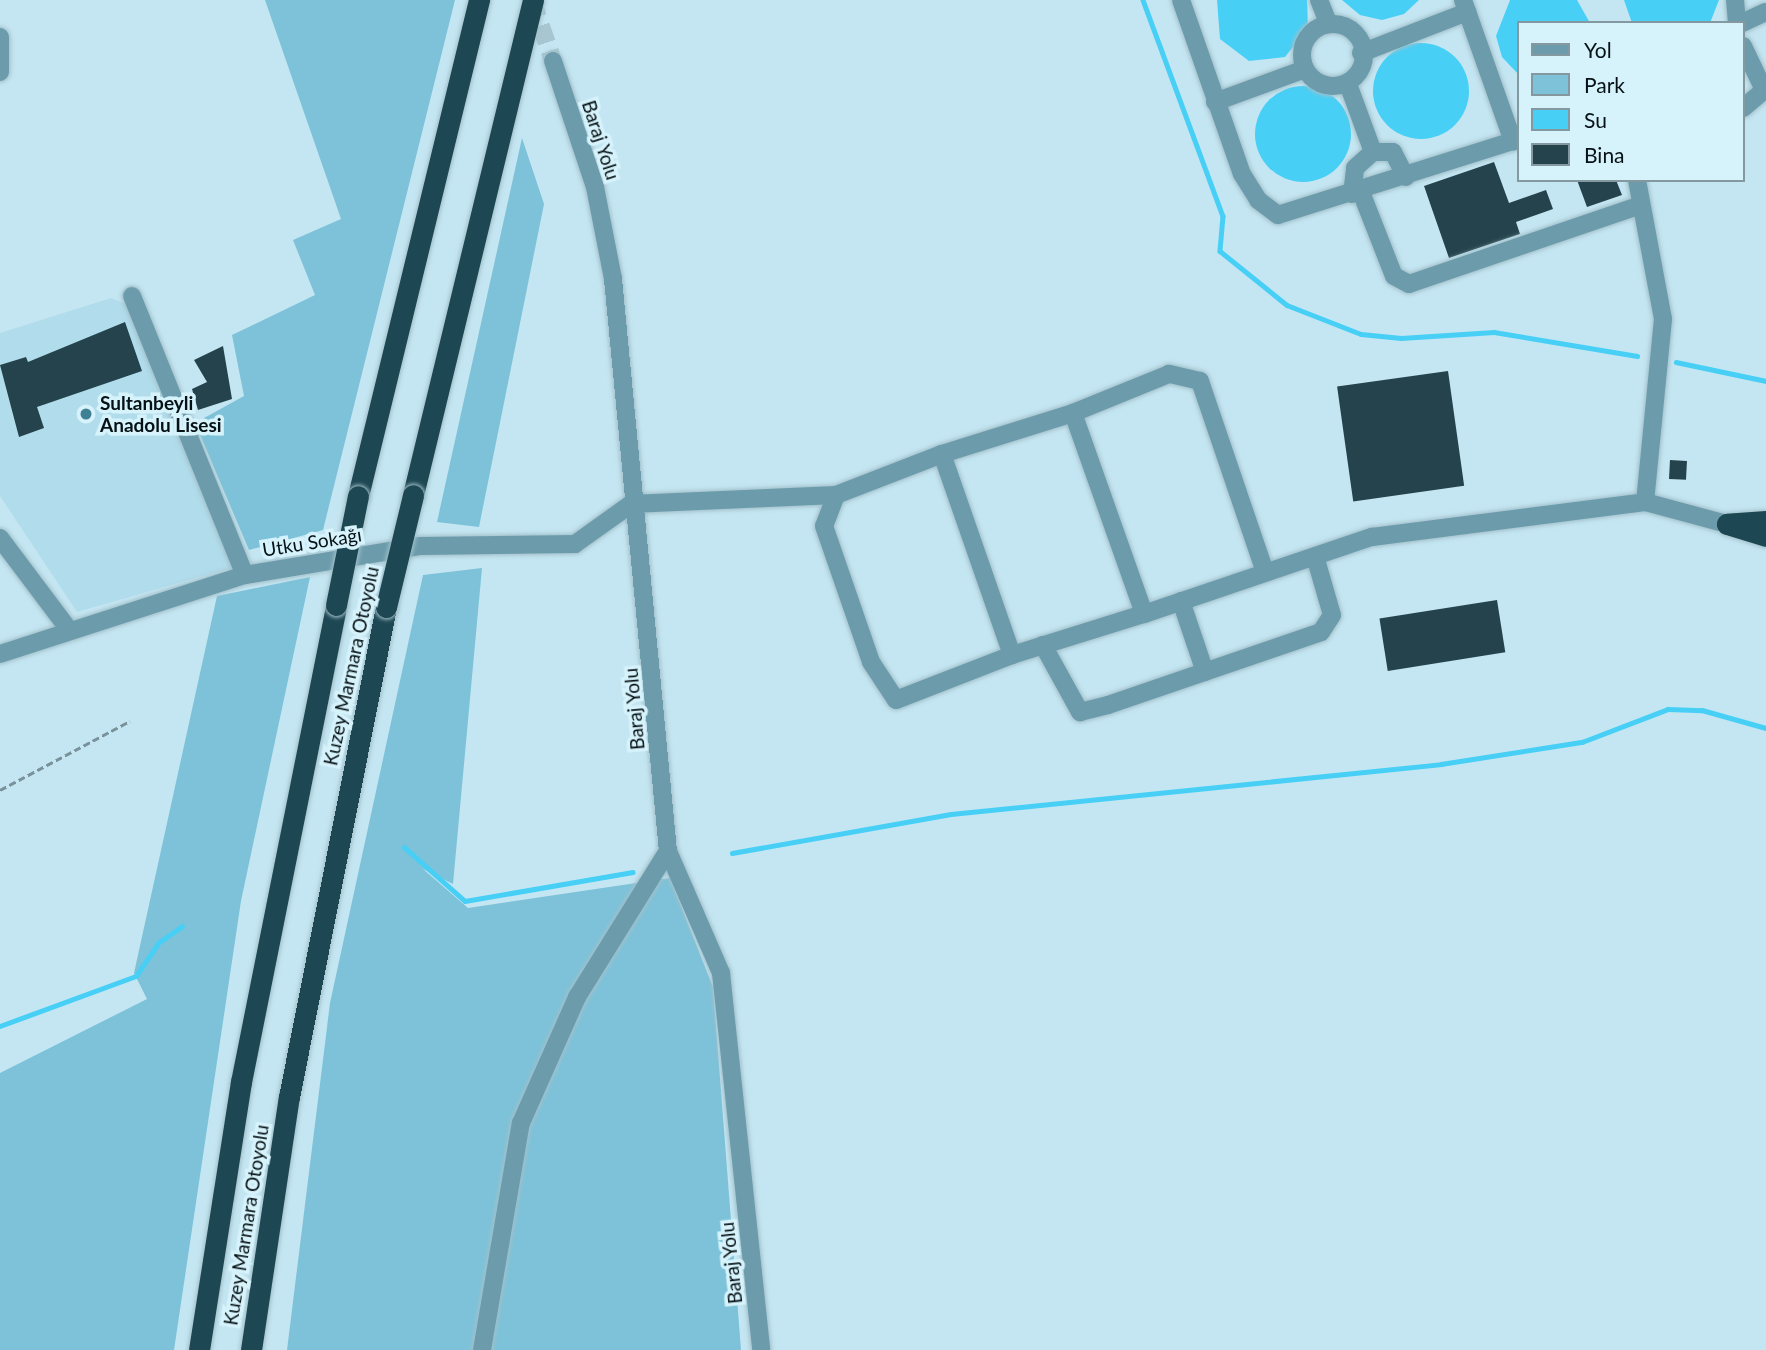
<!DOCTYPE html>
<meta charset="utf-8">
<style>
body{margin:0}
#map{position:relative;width:1766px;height:1350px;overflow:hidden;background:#c4e6f2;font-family:Lato,sans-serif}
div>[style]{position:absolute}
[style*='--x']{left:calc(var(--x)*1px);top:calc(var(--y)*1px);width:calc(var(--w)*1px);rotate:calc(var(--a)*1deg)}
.built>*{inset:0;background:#b1dceb}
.green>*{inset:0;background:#7dc2d9}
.water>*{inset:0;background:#47cff6}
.round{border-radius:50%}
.stream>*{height:4.5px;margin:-2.25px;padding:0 2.25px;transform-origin:2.25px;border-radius:2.25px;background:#47cff6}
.building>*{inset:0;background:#25434c;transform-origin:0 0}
.minor-tunnel>*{height:18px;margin-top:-9px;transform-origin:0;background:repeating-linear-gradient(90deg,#a8c6d1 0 18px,transparent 0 27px)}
.path>*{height:2.5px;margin-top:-1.25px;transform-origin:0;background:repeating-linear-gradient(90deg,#78919a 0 7px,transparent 0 10.5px)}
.roads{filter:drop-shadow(0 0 2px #a2c0ca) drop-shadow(0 0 2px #a2c0ca)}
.minor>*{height:18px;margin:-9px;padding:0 9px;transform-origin:9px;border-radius:9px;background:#6c9cac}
.minor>.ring{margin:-9px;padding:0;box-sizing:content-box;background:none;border:18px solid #6c9cac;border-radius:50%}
.highway>*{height:21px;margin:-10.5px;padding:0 10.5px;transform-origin:10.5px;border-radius:10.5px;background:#1d4753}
.bridges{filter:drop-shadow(0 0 2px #a2c0ca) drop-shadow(0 0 2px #a2c0ca)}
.highway-bridge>*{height:21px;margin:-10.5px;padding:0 10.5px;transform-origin:10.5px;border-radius:10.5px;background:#1d4753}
.dots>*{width:19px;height:19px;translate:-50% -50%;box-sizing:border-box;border:4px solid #d6f2fb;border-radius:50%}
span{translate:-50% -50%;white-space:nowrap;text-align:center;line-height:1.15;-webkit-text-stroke:7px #d6f2fb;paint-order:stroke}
.street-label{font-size:19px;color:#061115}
.poi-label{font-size:19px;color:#061115;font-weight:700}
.left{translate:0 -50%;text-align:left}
.legend{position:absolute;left:1517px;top:21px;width:228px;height:161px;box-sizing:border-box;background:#d6f2fb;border:2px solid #83989f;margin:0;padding:9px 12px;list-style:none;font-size:21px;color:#061115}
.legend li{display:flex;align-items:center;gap:14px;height:35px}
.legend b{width:35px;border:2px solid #83989f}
</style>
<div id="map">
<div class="built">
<div style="clip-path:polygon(111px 298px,128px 305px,234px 567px,77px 612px,0 496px,0 333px)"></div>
</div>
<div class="green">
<div style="clip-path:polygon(265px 0,455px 0,323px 530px,249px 550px,195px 423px,244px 396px,232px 335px,315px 295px,293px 240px,341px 219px)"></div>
<div style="clip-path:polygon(522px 138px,544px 204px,479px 527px,437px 522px)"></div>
<div style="clip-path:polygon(482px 568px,453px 884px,423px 869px,468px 908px,670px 878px,713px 987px,741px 1350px,287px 1350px,330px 1003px,423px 575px)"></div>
<div style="clip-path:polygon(310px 577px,241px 901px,174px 1350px,0 1350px,0 1073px,147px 999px,134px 973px,217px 596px)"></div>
</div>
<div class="water">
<div style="clip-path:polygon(1217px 0,1307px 0,1308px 28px,1285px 57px,1249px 61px,1220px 39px)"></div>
<div style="clip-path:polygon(1342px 0,1419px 0,1404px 14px,1382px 20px,1360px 15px)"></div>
<div style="clip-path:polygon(1510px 0,1577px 0,1590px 23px,1519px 23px,1519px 75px,1502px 57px,1496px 36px)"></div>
<div style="clip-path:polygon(1624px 0,1719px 0,1710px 23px,1632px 23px)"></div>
<div class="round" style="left:1373px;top:43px;width:96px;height:96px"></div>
<div class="round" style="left:1255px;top:86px;width:96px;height:96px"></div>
</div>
<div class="stream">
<div style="--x:1143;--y:0;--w:230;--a:69.7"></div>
<div style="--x:1223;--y:216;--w:35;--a:95"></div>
<div style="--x:1220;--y:251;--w:86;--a:38.9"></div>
<div style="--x:1287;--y:305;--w:79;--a:21.4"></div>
<div style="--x:1361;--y:334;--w:40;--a:5.7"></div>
<div style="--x:1401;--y:338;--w:93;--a:-3.7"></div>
<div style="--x:1494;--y:332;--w:145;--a:9.5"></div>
<div style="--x:1676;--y:362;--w:92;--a:11.9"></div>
<div style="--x:404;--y:847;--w:81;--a:41.5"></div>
<div style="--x:465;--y:901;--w:170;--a:-9.8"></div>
<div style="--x:732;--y:853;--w:222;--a:-10.1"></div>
<div style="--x:951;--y:814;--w:493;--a:-5.8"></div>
<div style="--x:1441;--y:764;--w:143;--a:-8.9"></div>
<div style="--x:1582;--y:742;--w:92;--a:-21"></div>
<div style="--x:1668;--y:709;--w:34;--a:2"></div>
<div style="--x:1702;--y:710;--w:66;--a:15.7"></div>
<div style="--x:0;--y:1026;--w:145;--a:-20.2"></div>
<div style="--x:136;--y:976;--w:40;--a:-56"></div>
<div style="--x:158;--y:943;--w:29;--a:-35"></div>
</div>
<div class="building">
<div style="clip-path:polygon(1494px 162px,1509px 203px,1546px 190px,1553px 209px,1516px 222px,1520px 234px,1449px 258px,1424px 186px)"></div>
<div style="clip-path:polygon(1577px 180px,1616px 180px,1622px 195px,1587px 207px)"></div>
<div style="clip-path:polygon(125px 322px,142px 371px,37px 407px,44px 428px,19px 437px,0 365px,26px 357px,28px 362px)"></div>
<div style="clip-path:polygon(223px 346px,232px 399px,198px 410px,192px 389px,207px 382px,194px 360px)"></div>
<div style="left:1448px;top:371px;width:116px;height:112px;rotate:82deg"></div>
<div style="left:1670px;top:460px;width:17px;height:19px;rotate:3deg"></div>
<div style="left:1497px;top:600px;width:53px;height:119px;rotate:81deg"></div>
</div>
<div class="minor-tunnel">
<div style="--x:532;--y:0;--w:65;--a:71"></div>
</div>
<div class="path">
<div style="--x:0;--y:790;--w:147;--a:-28"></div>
</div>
<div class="roads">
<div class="minor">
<div style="--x:1181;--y:0;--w:184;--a:70.7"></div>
<div style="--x:1242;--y:174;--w:31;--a:58"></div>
<div style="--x:1258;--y:200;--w:25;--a:37"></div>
<div style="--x:1278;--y:215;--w:253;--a:-17.5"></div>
<div style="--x:1319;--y:0;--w:22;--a:68"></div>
<div style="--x:1463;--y:0;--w:150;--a:70.5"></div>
<div style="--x:1735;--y:0;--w:23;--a:85"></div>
<div style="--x:1742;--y:23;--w:26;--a:-25"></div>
<div class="ring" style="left:1302px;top:24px;width:44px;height:44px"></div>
<div style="--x:0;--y:37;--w:35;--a:90"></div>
<div style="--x:1743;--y:46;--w:47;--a:64.5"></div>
<div style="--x:1361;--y:53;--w:114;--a:-21.1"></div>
<div style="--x:553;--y:61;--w:133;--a:71.6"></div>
<div style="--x:595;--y:187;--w:94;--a:78.9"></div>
<div style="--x:613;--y:279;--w:575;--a:84.51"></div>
<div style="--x:668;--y:851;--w:133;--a:66.5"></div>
<div style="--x:721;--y:973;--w:379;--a:83.9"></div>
<div style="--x:1348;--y:84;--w:72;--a:69.8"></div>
<div style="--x:1373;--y:152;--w:20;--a:0"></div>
<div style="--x:1393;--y:152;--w:28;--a:63"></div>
<div style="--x:1215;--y:102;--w:96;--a:-20.1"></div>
<div style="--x:1743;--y:108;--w:30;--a:-40"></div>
<div style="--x:1637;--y:180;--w:141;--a:79.4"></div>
<div style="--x:1663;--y:319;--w:184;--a:95.6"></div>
<div style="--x:1645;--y:502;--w:85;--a:15"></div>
<div style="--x:1361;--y:192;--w:90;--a:68.6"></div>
<div style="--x:1394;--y:276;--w:17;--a:28"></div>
<div style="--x:1409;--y:284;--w:245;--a:-18.8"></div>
<div style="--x:1352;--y:194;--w:26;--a:-83"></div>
<div style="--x:1355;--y:168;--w:24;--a:-42"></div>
<div style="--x:132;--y:296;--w:301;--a:68"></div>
<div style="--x:1073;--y:413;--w:137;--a:162.6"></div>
<div style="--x:942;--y:454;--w:213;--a:70.8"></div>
<div style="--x:1012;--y:655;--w:138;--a:-17.3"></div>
<div style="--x:942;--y:454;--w:114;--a:158.9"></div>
<div style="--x:836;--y:495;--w:33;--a:111"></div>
<div style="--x:824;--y:526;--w:144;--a:70.9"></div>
<div style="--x:871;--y:662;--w:45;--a:56.7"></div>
<div style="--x:896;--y:700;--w:124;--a:-21.2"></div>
<div style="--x:0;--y:538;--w:115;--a:53.1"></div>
<div style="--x:1265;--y:572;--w:202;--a:-108.8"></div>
<div style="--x:1200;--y:381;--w:32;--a:-167"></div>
<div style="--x:1169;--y:374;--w:104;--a:157.9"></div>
<div style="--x:1073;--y:413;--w:213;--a:70.5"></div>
<div style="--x:1144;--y:614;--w:241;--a:-18.7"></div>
<div style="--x:1372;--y:537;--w:275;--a:-7.3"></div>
<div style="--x:1181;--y:601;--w:75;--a:71.3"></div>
<div style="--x:1043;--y:645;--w:77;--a:61.1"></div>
<div style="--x:1080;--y:712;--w:29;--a:-14"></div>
<div style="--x:1108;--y:705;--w:225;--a:-18.9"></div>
<div style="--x:1321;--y:632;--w:20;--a:-57"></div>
<div style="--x:1332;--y:615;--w:61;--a:-106.1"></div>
<div style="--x:0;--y:654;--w:257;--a:-17.9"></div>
<div style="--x:245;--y:575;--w:178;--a:-9.4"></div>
<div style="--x:421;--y:546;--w:154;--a:-0.7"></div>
<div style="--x:575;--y:544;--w:69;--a:-35.5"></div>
<div style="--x:631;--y:504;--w:205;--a:-2.5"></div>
<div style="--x:482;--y:1350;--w:230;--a:-80.3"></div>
<div style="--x:521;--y:1123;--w:138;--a:-66"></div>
<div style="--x:577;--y:997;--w:172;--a:-58.1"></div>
</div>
<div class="highway">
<div style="--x:413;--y:495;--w:509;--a:-76.37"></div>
<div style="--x:358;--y:496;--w:511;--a:-76.29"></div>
<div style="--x:1766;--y:521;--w:39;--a:176"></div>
<div style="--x:1727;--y:524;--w:41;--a:17.1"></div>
<div style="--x:199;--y:1350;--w:271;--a:-81.1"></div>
<div style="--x:241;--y:1082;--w:486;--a:-78.7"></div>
<div style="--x:251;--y:1350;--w:256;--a:-81.5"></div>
<div style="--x:289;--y:1097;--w:500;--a:-78.8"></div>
</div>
</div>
<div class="bridges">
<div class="highway-bridge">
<div style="--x:336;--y:605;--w:111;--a:-78.6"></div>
<div style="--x:386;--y:607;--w:115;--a:-76.4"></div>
</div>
</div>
<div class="dots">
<div style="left:86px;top:414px;background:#408094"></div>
</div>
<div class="street-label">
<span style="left:601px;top:140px;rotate:72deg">Baraj Yolu</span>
<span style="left:312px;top:542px;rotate:-9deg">Utku Sokağı</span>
<span style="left:351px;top:666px;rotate:-78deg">Kuzey Marmara Otoyolu</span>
<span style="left:634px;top:709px;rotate:-95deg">Baraj Yolu</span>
<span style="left:246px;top:1225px;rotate:-81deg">Kuzey Marmara Otoyolu</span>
<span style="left:731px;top:1263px;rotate:-96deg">Baraj Yolu</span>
</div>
<div class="poi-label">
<span class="left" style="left:100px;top:414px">Sultanbeyli<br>Anadolu Lisesi</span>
</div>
<ul class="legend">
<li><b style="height:9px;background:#6c9cac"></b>Yol</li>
<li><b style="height:19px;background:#7dc2d9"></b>Park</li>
<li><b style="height:19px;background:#47cff6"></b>Su</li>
<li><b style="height:19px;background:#25434c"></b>Bina</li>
</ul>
</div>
